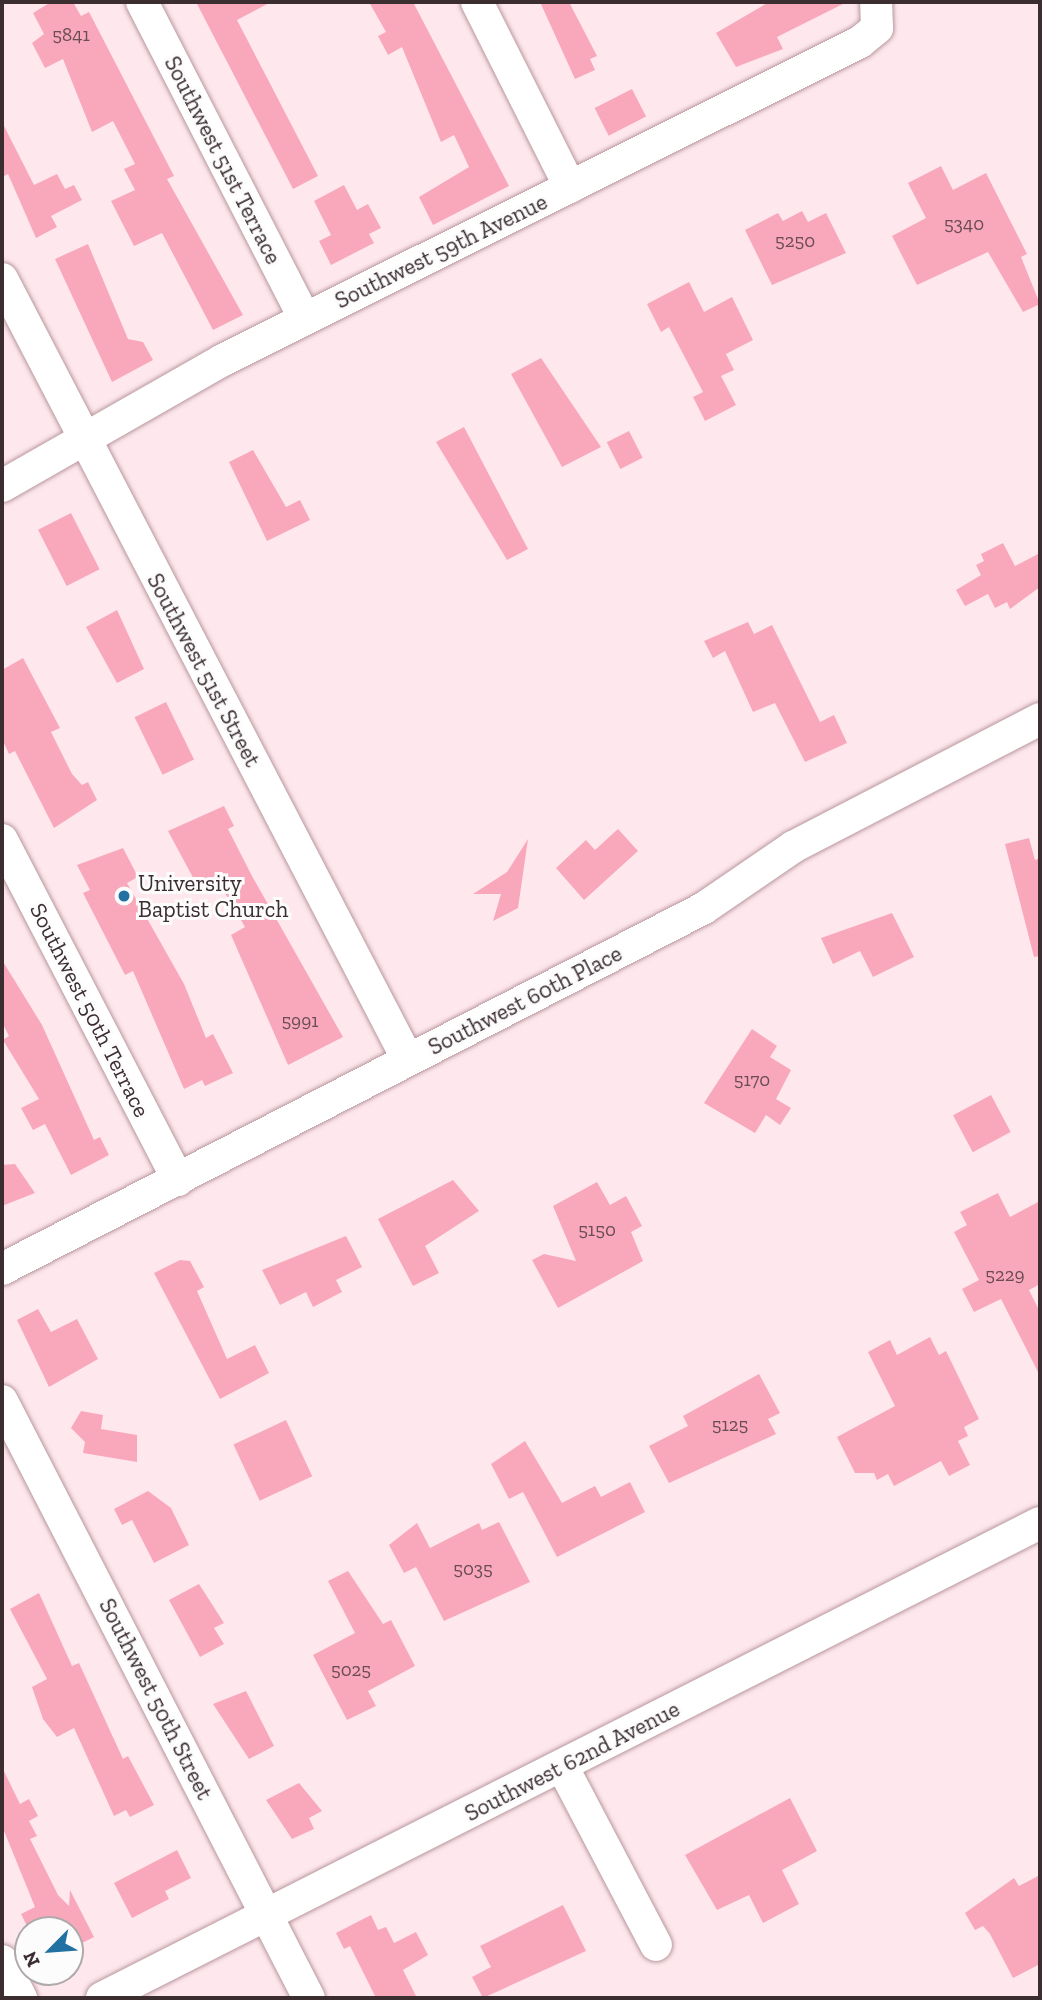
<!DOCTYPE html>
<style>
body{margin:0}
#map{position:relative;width:1042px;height:2000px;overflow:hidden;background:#fee8ed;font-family:"Zilla Slab",serif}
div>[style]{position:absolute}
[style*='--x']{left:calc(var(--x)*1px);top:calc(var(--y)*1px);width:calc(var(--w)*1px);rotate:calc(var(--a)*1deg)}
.building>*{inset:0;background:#f9a8bc;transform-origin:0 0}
.roads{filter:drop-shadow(0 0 2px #b8979e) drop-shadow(0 0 2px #b8979e)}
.minor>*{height:32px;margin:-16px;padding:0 16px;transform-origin:16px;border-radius:16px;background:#fff}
.dots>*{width:19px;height:19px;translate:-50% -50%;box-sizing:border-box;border:4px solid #fcfcfc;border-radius:50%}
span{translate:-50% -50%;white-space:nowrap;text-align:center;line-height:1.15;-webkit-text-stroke:6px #fcfcfc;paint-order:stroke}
.number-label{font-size:19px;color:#6a4c53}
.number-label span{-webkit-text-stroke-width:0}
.street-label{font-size:23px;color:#3b2d30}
.poi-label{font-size:23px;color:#3b2d30}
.left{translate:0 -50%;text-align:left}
.frame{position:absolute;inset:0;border:4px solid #3b2d30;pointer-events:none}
.north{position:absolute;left:14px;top:1916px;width:70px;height:70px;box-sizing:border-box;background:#fcfcfc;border:2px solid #afa9aa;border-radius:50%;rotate:245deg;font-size:19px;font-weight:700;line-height:28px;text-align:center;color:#3b2d30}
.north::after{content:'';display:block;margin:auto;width:24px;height:32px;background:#2171a3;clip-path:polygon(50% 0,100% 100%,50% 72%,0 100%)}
</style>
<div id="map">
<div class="building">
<div style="clip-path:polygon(51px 2px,73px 2px,81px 16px,89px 12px,174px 176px,167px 179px,243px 315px,213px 330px,162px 233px,134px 246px,111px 201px,135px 190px,124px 169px,135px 164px,113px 121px,92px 132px,63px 59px,45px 68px,32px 43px,44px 34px,33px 13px)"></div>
<div style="clip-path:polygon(196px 2px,271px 2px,237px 20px,318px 176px,293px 189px)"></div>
<div style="clip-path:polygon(369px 2px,413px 2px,509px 186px,433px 225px,419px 197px,469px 167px,454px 135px,441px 142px,402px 47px,388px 55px,378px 36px,386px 32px)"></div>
<div style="clip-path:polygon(540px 2px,569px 2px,597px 56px,590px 59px,595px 70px,575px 79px)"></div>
<div style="clip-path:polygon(769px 2px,847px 2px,777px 37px,783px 49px,736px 67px,716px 33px)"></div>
<div style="left:632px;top:89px;width:31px;height:42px;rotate:63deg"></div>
<div style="clip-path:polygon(2px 122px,34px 185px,57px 174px,65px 189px,74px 185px,82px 200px,51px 216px,57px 227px,36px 238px,8px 174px,2px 177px)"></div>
<div style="clip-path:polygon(941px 166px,953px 190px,986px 173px,1027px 254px,1021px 257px,1040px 304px,1023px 312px,988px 252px,917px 285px,892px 236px,926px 218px,908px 183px)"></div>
<div style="clip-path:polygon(344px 185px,357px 210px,368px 204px,381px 228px,369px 234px,374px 243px,331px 265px,319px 241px,331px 235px,314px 201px)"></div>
<div style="clip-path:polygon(802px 211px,808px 222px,826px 213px,846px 253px,772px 285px,745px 230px,778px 213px,783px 221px)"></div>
<div style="clip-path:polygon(88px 244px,128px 339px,143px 342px,153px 360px,112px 382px,55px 259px)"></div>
<div style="clip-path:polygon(689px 282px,704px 312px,732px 297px,753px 340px,726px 354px,734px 370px,721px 376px,736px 405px,705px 421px,693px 397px,703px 392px,669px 327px,661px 332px,647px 304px)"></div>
<div style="clip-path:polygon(541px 358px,601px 447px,562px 467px,511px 374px)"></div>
<div style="clip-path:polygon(464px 427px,528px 549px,507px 560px,436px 442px)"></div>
<div style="left:629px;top:431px;width:30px;height:25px;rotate:63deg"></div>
<div style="clip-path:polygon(253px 450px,286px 507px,300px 500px,310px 520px,267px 541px,229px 462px)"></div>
<div style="left:71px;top:513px;width:63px;height:37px;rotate:63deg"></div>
<div style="clip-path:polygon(1003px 543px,1015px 566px,1040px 553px,1040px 587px,1010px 609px,1007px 602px,995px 608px,988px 594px,965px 606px,956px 590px,981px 575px,976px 565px,984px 561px,981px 554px)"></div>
<div style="clip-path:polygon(117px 610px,144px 669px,117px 683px,86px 627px)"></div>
<div style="clip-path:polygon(748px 622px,754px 634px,772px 625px,820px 722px,834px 715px,847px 743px,805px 762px,775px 703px,753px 712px,725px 651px,713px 658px,704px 641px)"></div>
<div style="clip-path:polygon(23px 658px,60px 728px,51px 732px,72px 774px,82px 785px,88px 782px,97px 800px,54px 828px,15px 751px,9px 754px,2px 739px,2px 670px)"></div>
<div style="left:166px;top:702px;width:64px;height:35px;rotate:64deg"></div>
<div style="clip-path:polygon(224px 806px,234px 826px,228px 829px,252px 876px,343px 1037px,288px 1065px,231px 935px,245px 927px,215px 876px,197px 885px,168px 831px)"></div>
<div style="clip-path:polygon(618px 829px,638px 851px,584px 900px,556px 868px,586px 840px,595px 850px)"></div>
<div style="clip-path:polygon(1029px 838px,1035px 860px,1040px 858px,1040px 956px,1034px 957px,1005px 844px)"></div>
<div style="clip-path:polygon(528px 839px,518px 908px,493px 921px,501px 894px,473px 894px,507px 872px)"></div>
<div style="clip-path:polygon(123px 848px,138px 877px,127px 883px,184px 984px,206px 1038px,213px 1034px,233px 1073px,205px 1086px,202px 1080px,184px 1089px,133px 971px,125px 975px,83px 893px,90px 890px,77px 865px)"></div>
<div style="clip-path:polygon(892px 913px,914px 957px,873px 977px,860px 951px,833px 964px,821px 938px)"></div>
<div style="clip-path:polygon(2px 960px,42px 1025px,94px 1140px,100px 1137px,109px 1155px,71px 1175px,45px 1124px,33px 1130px,21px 1108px,39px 1099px,3px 1040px,9px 1036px,2px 1022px)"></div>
<div style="clip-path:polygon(752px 1029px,777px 1046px,770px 1057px,791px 1070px,776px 1099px,791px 1108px,780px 1125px,766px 1115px,755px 1133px,704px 1103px)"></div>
<div style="left:991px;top:1095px;width:42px;height:43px;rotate:62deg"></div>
<div style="clip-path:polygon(15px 1164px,35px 1193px,2px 1206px,2px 1165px)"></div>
<div style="clip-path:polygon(453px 1180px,479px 1211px,425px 1246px,439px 1273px,413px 1286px,378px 1219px)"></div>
<div style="clip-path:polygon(597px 1182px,610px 1205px,626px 1196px,642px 1226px,631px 1232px,643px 1261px,558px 1308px,532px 1260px,544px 1254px,576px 1261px,553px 1206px)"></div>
<div style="clip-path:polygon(998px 1193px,1010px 1217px,1040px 1201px,1040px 1284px,1029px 1290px,1040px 1312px,1040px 1376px,1001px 1299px,974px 1312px,962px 1289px,979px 1280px,954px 1232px,967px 1225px,960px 1212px)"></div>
<div style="clip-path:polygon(346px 1236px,362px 1267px,336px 1280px,342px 1292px,313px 1307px,306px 1292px,280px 1305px,262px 1270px)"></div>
<div style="clip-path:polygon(180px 1260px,190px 1261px,204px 1287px,197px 1291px,227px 1359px,255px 1345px,269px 1373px,220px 1399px,154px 1273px)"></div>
<div style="clip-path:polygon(38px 1309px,51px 1332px,77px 1319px,98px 1359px,49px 1387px,17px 1320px)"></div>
<div style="clip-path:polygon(930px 1337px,939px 1355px,946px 1351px,979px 1419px,964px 1427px,968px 1436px,958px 1441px,970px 1465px,949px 1476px,941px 1461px,894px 1486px,888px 1474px,877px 1480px,874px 1473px,855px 1473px,837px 1437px,895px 1406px,868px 1352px,890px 1340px,897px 1355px)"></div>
<div style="clip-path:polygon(759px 1374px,780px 1413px,768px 1419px,776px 1434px,669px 1483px,649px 1446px,688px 1426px,683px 1416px)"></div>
<div style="clip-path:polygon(81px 1411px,103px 1415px,101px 1429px,137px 1435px,137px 1462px,83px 1453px,85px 1442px,71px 1428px)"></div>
<div style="left:286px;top:1420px;width:62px;height:58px;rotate:65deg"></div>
<div style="clip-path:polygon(525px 1441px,562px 1503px,595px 1486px,601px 1497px,630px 1482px,645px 1512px,557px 1557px,523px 1492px,509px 1499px,491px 1464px)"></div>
<div style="clip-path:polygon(148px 1491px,171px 1508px,189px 1545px,154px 1563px,132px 1520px,122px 1525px,114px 1509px)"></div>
<div style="clip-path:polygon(499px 1522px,530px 1582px,444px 1621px,416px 1567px,404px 1573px,389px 1545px,417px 1523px,430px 1548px,479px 1523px,482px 1530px)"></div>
<div style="clip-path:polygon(348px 1571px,383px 1624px,391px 1620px,415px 1666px,368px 1691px,376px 1706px,347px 1720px,313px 1655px,355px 1633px,328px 1581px)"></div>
<div style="clip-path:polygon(199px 1584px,224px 1623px,214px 1628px,224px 1644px,200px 1657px,169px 1600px)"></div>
<div style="clip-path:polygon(39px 1593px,72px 1666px,79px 1663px,123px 1759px,128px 1756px,154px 1805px,130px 1817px,126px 1810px,114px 1816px,74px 1728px,57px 1737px,43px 1719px,32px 1687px,47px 1679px,10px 1609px)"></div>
<div style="clip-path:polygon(246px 1691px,274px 1746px,249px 1759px,213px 1704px)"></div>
<div style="clip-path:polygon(2px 1767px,20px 1804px,29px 1799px,38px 1816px,29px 1821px,37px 1836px,30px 1839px,58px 1895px,69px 1906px,70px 1890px,94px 1937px,70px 1949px,70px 1930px,29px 1930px,21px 1914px,35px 1907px,2px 1826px)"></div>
<div style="clip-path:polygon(299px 1783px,322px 1811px,309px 1818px,314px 1829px,292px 1839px,266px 1800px)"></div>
<div style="clip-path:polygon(790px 1798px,817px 1851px,782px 1870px,799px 1904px,763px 1923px,749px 1895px,717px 1910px,685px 1855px)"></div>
<div style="clip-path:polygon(177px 1850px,191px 1878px,165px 1891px,169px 1899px,132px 1918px,114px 1883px)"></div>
<div style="clip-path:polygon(1040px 1875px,1040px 1964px,1013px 1978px,990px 1934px,983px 1926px,975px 1930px,965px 1913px,1014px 1878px,1019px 1886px)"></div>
<div style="clip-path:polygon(563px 1905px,586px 1951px,483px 1998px,472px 1977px,491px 1967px,480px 1946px)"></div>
<div style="clip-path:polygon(371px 1915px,378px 1930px,386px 1927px,394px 1943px,416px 1932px,428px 1955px,403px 1970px,417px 1998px,376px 1998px,350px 1946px,344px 1949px,336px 1933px)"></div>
</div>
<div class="roads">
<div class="minor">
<div style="--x:142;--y:2;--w:356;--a:62.8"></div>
<div style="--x:477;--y:2;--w:207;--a:63.3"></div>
<div style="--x:2;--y:279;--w:880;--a:62.53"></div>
<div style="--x:2;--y:486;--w:254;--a:-29.7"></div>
<div style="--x:223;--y:360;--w:712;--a:-26.53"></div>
<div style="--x:860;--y:42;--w:22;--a:-39"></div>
<div style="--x:877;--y:28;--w:26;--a:-92"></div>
<div style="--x:2;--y:840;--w:383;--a:62.6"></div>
<div style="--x:2;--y:1269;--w:789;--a:-27.21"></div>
<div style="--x:704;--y:908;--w:108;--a:-34.4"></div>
<div style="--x:793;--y:847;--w:278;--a:-27.4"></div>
<div style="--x:2;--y:1401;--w:671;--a:62.79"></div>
<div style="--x:562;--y:1766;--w:202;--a:62.3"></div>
<div style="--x:2;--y:1961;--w:42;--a:62.8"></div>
<div style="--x:102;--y:1998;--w:1051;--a:-26.86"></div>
</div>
</div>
<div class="dots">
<div style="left:124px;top:896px;background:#2171a3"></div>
</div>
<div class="number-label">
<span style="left:71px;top:35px">5841</span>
<span style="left:964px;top:224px">5340</span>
<span style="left:795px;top:241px">5250</span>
<span style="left:300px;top:1021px">5991</span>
<span style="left:752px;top:1080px">5170</span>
<span style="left:597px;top:1230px">5150</span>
<span style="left:1005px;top:1275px">5229</span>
<span style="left:730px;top:1425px">5125</span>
<span style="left:473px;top:1569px">5035</span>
<span style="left:351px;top:1670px">5025</span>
</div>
<div class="street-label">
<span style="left:223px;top:160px;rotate:63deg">Southwest 51st Terrace</span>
<span style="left:441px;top:251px;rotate:-26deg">Southwest 59th Avenue</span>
<span style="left:204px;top:670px;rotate:62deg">Southwest 51st Street</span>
<span style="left:525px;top:1000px;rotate:-27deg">Southwest 60th Place</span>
<span style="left:90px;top:1010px;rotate:63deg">Southwest 50th Terrace</span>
<span style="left:156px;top:1699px;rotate:63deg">Southwest 50th Street</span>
<span style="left:572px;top:1761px;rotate:-27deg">Southwest 62nd Avenue</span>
</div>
<div class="poi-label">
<span class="left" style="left:138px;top:896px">University<br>Baptist Church</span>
</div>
<div class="frame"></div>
<div class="north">N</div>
</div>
